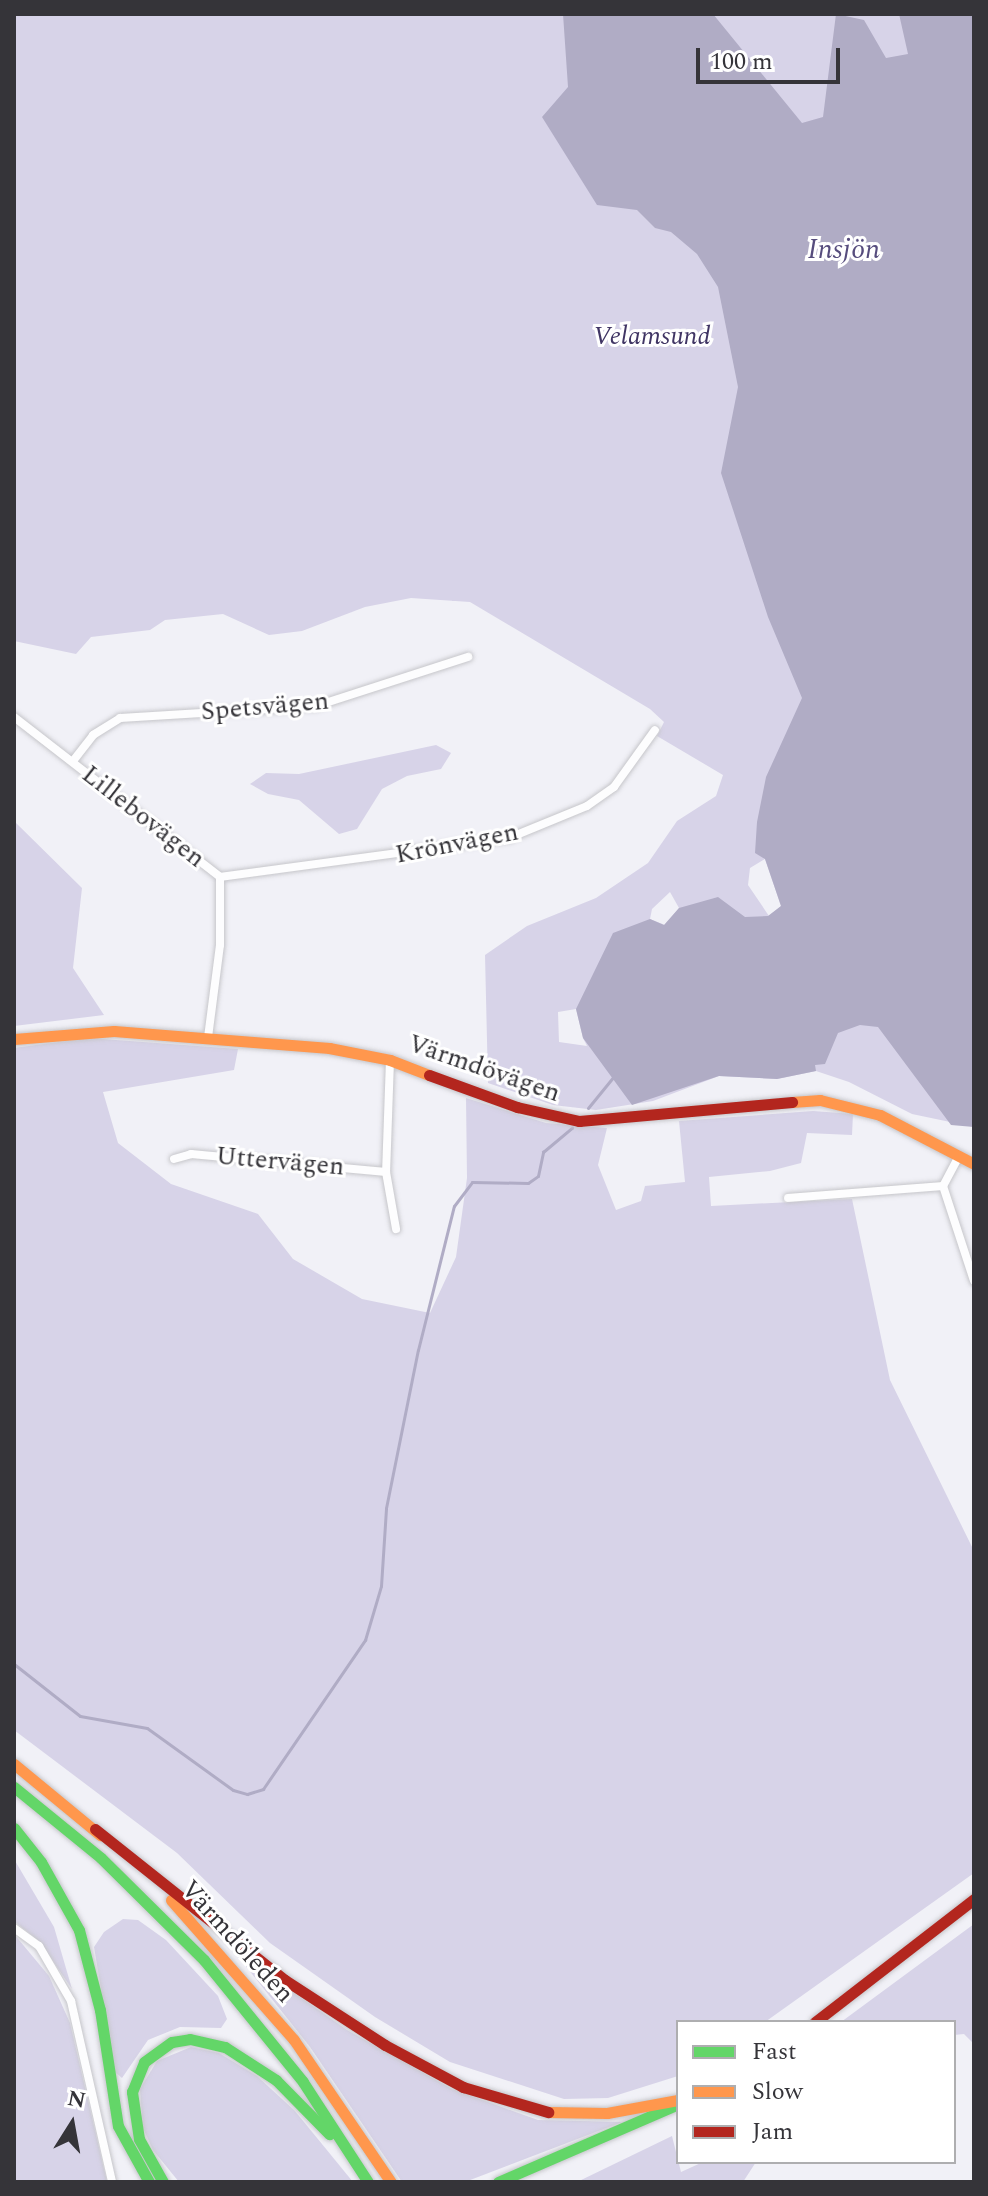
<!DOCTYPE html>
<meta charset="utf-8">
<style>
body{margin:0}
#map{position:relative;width:988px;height:2196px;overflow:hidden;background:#f1f1f7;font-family:Spectral,serif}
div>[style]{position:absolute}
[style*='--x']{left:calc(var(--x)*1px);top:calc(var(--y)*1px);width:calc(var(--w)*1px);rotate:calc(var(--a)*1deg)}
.green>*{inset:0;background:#d7d3e8}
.water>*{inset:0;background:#b0acc5}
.stream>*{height:3px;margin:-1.5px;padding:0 1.5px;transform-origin:1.5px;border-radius:1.5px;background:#b0acc5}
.roads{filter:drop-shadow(0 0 2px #c6c6ca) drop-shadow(0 0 2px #c6c6ca)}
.street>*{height:8px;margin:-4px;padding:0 4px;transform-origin:4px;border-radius:4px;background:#fdfdfe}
.fast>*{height:11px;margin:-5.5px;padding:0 5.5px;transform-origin:5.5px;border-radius:5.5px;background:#63d668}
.slow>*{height:11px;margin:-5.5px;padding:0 5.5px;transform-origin:5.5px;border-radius:5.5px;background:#ff974d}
.jam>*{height:11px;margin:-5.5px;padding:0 5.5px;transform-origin:5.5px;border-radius:5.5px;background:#b3261e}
span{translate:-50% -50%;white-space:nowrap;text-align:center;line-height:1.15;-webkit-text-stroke:6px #fff;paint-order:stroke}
.park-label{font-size:26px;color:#403564;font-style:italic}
.street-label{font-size:26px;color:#353439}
.water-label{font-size:28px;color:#564c7d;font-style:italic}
.frame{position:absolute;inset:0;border:16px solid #353439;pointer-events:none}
.legend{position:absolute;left:676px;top:2020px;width:280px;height:144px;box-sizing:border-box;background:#fff;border:2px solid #aeaeb0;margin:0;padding:10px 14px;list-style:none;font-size:24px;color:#353439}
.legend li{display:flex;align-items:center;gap:16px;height:40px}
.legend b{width:40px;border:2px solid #aeaeb0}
.north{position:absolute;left:32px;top:2084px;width:80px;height:80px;-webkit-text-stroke:6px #fff;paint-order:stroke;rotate:11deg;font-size:22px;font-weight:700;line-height:32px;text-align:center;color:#353439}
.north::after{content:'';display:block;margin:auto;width:28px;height:36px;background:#353439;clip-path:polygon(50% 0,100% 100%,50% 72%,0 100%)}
.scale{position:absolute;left:696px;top:48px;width:144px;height:36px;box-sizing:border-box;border:4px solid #353439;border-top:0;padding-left:10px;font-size:24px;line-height:28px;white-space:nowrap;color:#353439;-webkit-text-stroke:6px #fff;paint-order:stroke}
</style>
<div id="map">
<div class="green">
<div style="clip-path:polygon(evenodd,14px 14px,974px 14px,974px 1127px,912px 1114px,849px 1082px,816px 1071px,777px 1079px,719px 1076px,653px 1101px,596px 1110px,553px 1105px,488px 1083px,485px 955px,527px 926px,596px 898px,648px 863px,677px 821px,716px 796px,723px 775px,657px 736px,664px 722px,650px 709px,470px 602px,411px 598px,365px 607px,302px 631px,269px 635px,223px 614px,165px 620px,150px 630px,91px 637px,76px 654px,14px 641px,14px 14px,765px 859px,781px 906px,769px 916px,748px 885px,750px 868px,765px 859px,14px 14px,670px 892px,679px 908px,665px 925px,650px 919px,652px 909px,670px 892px,14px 14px,576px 1009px,583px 1038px,587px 1046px,559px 1042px,558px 1012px,576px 1009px)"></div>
<div style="clip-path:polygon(436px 745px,451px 753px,441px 769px,407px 776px,382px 789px,357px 829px,339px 834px,299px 800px,268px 794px,250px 784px,266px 773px,299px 774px)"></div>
<div style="clip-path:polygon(14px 821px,82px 888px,73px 968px,104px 1015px,14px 1026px)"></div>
<div style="clip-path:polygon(89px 1038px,238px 1049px,234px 1070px,103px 1092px,118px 1143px,171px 1184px,258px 1214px,293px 1259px,362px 1299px,430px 1313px,456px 1257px,467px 1178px,466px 1098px,546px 1123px,607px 1128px,598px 1165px,616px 1210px,641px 1201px,645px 1186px,685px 1182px,679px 1121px,813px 1111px,853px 1114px,852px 1135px,807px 1133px,801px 1163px,770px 1171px,709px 1177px,711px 1206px,852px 1199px,890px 1380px,974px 1551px,974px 1873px,765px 2022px,678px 2022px,678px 2076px,608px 2098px,564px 2099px,450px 2062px,375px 2017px,270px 1943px,177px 1853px,14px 1730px,14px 1048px)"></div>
<div style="clip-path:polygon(14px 1859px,54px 1927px,72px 1989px,40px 1942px,14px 1921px)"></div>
<div style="clip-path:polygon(123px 1919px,138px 1920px,166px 1940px,218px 1996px,227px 2019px,221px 2028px,180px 2027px,148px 2040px,122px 2078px,115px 2072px,94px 1947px,104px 1932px)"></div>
<div style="clip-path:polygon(974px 1924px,974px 2044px,964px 2034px,954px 2035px,954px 2022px,841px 2022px)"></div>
<div style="clip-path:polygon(14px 1934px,49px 1976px,70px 2023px,107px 2182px,14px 2182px)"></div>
<div style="clip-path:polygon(233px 1950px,347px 2030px,452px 2089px,538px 2120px,622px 2122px,465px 2182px,402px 2182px,310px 2047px)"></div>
<div style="clip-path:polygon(191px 2047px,219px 2053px,257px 2076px,295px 2111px,353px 2182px,179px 2182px,153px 2150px,143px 2128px,140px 2089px,157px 2061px)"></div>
<div style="clip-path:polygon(672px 2136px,681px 2172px,703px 2162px,756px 2162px,743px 2182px,577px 2182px)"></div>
</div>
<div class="water">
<div style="clip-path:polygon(563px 14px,713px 14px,802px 123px,823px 117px,836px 14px,864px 20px,886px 58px,908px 54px,899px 14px,974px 14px,974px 1127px,951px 1125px,878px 1027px,860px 1025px,838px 1033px,825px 1064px,815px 1065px,816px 1071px,777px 1079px,719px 1076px,632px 1105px,583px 1038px,576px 1009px,613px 933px,650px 919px,664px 925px,679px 908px,718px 897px,745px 917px,768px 916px,781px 906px,765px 859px,755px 853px,757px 822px,766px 777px,802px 698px,768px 617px,721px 473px,738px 387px,718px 287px,697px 254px,671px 232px,655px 228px,637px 210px,597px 205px,542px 117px,568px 87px)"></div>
</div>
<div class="stream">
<div style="--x:588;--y:1108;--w:41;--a:-50.9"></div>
<div style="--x:14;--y:1664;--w:84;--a:38.2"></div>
<div style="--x:80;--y:1716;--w:68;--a:10.2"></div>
<div style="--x:147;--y:1728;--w:106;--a:35.8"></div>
<div style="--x:233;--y:1790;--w:15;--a:16"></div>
<div style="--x:247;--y:1794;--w:17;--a:-17"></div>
<div style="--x:263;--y:1789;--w:181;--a:-55.6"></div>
<div style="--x:365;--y:1640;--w:56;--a:-73.5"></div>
<div style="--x:381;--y:1586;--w:78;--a:-86.3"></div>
<div style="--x:386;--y:1508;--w:161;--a:-78.6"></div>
<div style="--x:418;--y:1350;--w:148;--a:-76"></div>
<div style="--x:454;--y:1206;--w:30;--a:-53"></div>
<div style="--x:472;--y:1182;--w:56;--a:1"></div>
<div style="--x:528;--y:1183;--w:12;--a:-35"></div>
<div style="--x:538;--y:1176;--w:25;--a:-78"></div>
<div style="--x:543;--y:1152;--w:38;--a:-40"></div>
</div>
<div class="roads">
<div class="street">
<div style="--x:14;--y:717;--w:261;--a:37.8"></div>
<div style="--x:220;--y:877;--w:68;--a:90"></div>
<div style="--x:220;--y:945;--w:93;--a:97.4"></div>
<div style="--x:73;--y:761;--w:33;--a:-52"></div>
<div style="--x:93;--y:735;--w:32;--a:-32"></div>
<div style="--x:120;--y:718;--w:196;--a:-3.5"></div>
<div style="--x:316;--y:706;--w:160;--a:-17.9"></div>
<div style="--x:220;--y:877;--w:292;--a:-7.7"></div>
<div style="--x:509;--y:838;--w:84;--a:-22.3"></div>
<div style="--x:587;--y:806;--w:33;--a:-35"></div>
<div style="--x:614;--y:787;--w:70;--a:-54.3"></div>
<div style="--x:390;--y:1060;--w:112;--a:92"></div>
<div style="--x:386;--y:1172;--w:58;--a:80"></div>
<div style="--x:959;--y:1156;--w:34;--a:118"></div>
<div style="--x:943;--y:1186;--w:100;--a:71.9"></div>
<div style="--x:174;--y:1159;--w:18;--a:-16"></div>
<div style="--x:191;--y:1154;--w:196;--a:5.3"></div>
<div style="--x:788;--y:1198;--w:155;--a:-4.4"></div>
<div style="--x:14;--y:1928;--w:31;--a:36"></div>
<div style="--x:39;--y:1946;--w:64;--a:59.8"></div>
<div style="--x:71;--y:2001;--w:186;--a:77.2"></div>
</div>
<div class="fast">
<div style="--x:14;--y:1787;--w:112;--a:39.2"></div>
<div style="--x:101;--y:1858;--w:145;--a:44.7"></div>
<div style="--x:204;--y:1960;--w:157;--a:50.9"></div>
<div style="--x:303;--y:2082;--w:119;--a:57"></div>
<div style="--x:14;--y:1828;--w:43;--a:51.5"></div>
<div style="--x:41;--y:1862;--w:78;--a:60.8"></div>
<div style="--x:79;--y:1930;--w:83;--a:75.3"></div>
<div style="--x:100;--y:2010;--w:117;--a:81.2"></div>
<div style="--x:118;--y:2126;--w:64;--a:61"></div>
<div style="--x:163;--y:2182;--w:49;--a:-119.2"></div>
<div style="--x:139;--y:2139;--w:48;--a:-98.5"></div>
<div style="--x:132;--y:2092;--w:32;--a:-68"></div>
<div style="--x:144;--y:2062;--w:34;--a:-36"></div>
<div style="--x:172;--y:2042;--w:18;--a:-9"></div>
<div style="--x:190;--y:2039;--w:36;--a:13"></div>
<div style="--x:225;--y:2047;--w:61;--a:32.9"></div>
<div style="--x:276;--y:2080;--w:76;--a:45.5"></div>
<div style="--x:498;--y:2182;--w:196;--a:-23.4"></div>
</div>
<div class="slow">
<div style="--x:14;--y:1039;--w:100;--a:-4.6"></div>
<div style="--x:114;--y:1031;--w:216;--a:4.5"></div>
<div style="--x:329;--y:1048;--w:62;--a:11.1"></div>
<div style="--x:390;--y:1060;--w:42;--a:21"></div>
<div style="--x:792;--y:1102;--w:28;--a:-4"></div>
<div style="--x:820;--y:1100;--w:62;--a:14"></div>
<div style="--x:880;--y:1115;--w:106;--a:27.5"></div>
<div style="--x:14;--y:1764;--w:112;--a:39.5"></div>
<div style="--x:171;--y:1900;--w:186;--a:48.7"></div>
<div style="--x:294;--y:2040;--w:172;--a:55.7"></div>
<div style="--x:548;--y:2112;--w:59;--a:1"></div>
<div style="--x:607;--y:2113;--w:72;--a:-10.4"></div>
</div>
<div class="jam">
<div style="--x:429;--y:1075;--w:94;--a:20"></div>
<div style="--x:517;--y:1107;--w:64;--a:12.7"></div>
<div style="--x:579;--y:1121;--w:214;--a:-5.1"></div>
<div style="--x:95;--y:1829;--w:243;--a:38.5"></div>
<div style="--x:285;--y:1980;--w:119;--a:33"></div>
<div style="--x:385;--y:2045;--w:89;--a:28.3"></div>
<div style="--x:463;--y:2087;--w:89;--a:16.4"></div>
<div style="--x:815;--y:2022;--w:201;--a:-37.7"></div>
</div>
</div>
<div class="park-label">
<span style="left:652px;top:337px">Velamsund</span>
</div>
<div class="street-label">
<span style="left:265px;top:707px;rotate:-5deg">Spetsvägen</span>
<span style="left:143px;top:817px;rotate:38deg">Lillebovägen</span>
<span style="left:457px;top:844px;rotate:-11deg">Krönvägen</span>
<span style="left:484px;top:1069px;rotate:19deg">Värmdövägen</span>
<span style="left:280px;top:1162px;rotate:5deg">Uttervägen</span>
<span style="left:237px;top:1942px;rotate:48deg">Värmdöleden</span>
</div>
<div class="water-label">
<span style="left:844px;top:250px">Insjön</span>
</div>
<div class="frame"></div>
<ul class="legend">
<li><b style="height:10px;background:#63d668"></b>Fast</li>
<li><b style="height:10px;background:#ff974d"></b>Slow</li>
<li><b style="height:10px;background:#b3261e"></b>Jam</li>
</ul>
<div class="north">N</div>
<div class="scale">100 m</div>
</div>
